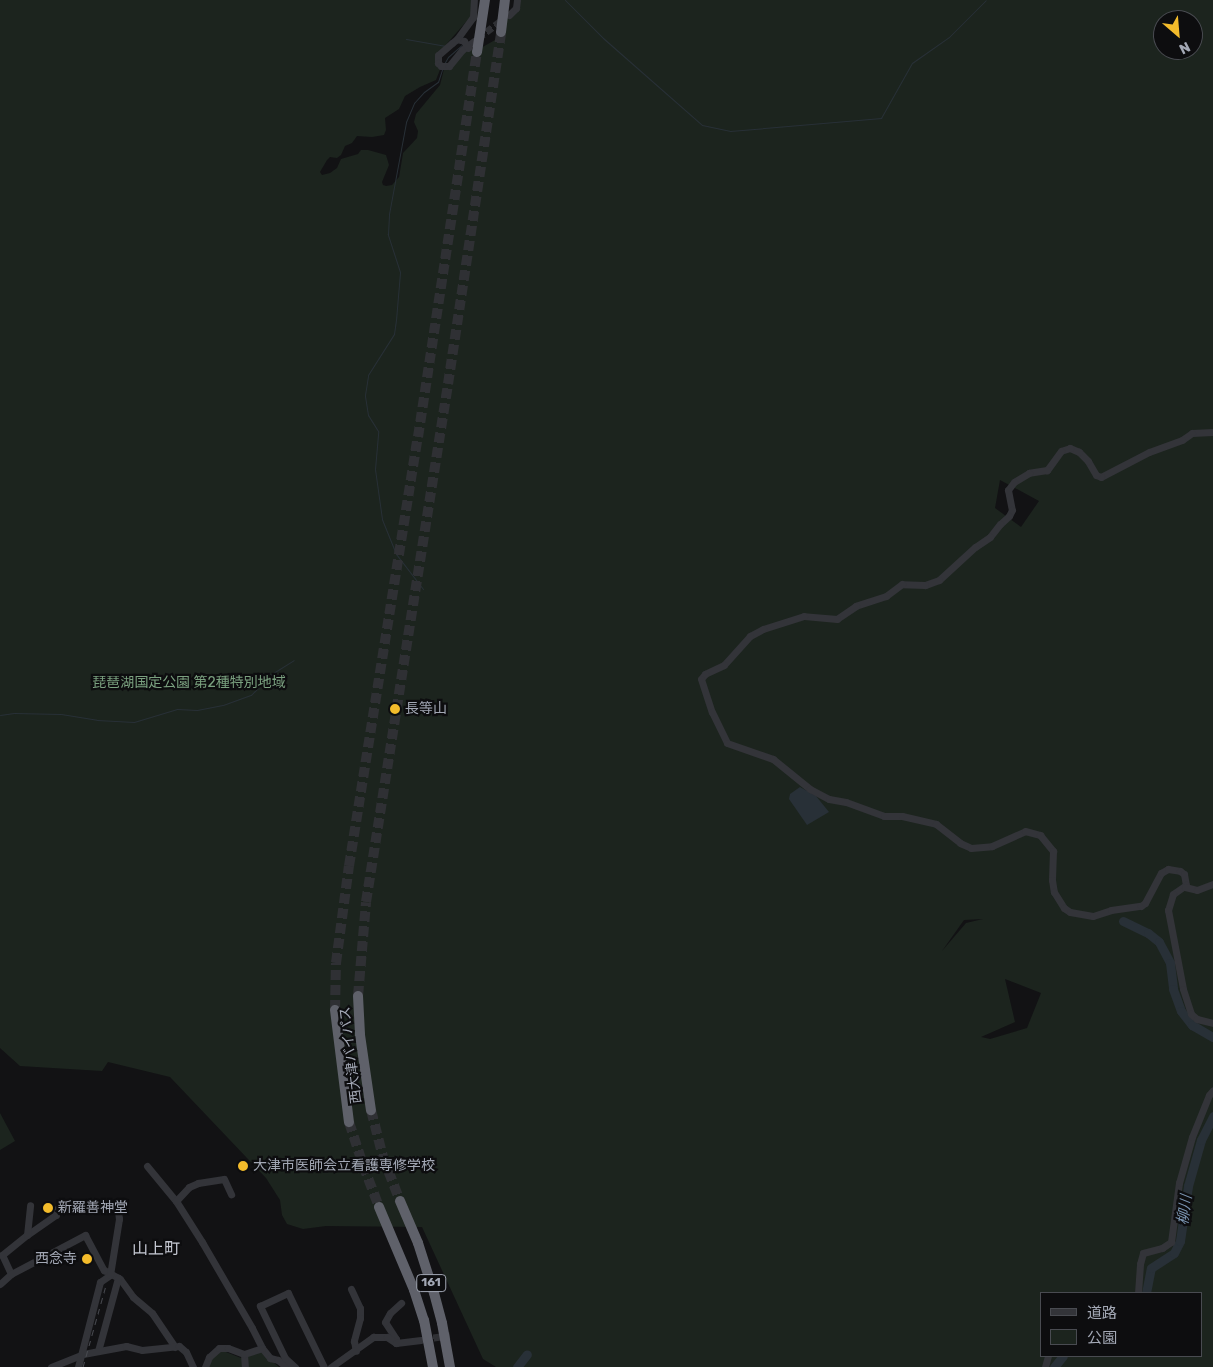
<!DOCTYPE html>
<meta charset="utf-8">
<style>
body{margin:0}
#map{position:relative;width:1213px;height:1367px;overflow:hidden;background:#121214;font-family:Rubik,"Noto Sans JP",sans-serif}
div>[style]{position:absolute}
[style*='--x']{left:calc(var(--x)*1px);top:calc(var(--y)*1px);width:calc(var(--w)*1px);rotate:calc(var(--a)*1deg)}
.green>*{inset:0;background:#1c241e}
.water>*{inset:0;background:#283037}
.stream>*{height:1px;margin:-0.5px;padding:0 0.5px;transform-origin:0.5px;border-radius:0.5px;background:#283037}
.river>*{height:9px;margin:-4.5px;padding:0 4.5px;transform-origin:4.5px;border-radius:4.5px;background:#283037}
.minor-tunnel>*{height:7px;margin-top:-3.5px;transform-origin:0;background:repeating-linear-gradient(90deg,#2f3034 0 7px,transparent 0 10.5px)}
.highway-tunnel>*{height:10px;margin-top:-5px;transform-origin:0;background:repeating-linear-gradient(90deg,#2f3034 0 10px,transparent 0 15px)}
.minor>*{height:7px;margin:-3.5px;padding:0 3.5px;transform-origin:3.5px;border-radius:3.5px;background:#333439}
.highway>*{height:10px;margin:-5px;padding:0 5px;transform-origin:5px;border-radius:5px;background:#5f616a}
.rail>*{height:1px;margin-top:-0.5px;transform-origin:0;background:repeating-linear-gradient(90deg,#484a50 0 6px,transparent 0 11px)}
.minor-bridge>*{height:7px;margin:-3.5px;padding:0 3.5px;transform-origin:3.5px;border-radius:3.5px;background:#333439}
.dots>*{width:14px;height:14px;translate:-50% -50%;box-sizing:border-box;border:2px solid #0d0d0f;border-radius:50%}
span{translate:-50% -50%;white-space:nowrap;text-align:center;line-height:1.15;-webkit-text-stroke:4.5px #0d0d0f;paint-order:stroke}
.shield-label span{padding:1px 4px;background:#0d0d0f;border:1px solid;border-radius:4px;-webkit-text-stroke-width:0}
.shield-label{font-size:12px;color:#a3a8b5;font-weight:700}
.park-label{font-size:14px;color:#7aa07f}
.poi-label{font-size:14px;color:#a3a8b5}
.left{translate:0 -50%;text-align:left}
.right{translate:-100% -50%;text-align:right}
.street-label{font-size:14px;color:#a3a8b5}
.water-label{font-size:15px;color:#7a94b0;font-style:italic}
.quarter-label{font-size:16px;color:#c4c7d1}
.legend{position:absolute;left:1040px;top:1292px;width:162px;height:65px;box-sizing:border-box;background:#0d0d0f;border:1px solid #494b51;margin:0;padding:6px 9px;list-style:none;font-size:15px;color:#a3a8b5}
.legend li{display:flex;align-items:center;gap:10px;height:25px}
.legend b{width:25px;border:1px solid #494b51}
.north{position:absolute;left:1153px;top:10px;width:50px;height:50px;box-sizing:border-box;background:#0d0d0f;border:1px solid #494b51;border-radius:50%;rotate:153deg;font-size:14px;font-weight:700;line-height:20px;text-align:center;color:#a3a8b5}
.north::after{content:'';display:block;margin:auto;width:18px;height:22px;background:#f3bb2b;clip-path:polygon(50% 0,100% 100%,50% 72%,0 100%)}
</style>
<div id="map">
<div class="green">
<div style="clip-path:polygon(evenodd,0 0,473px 0,472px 15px,437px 55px,441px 67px,436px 80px,420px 87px,405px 96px,399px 109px,385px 118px,386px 130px,384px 135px,372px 137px,357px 136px,352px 143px,345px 146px,341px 155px,337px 158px,330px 157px,327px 160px,320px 172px,322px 175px,330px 173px,337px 168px,341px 159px,358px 154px,361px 150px,368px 150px,386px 155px,389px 165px,382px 182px,383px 185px,386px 186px,392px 185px,399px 177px,403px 153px,417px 138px,418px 131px,414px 122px,416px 114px,440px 85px,444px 69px,462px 51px,479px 49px,495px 40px,503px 32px,507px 18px,519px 0,1213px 0,1213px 1367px,496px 1367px,483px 1359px,422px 1227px,326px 1226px,303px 1229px,287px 1224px,282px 1215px,280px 1200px,266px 1178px,170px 1077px,108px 1062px,102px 1071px,20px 1066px,0 1048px,0 0,1163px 20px,1193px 20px,1193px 50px,1163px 50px,1163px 20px,0 0,1000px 480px,1039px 501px,1021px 527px,995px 508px,1000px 480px,0 0,983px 919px,966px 923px,942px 951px,964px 920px,983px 919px,0 0,1005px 979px,1041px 993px,1027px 1028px,990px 1039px,981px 1037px,1015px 1022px,1005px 979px,0 0,1042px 1293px,1202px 1293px,1202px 1356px,1042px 1356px,1042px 1293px)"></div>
<div style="clip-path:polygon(0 1113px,15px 1141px,0 1150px)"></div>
<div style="clip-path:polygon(221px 1350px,241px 1358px,261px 1352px,279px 1367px,208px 1367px,212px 1357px)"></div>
</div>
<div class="water">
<div style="clip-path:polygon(800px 787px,816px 796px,829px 812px,807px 825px,789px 799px,790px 794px)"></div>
</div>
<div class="stream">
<div style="--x:565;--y:0;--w:54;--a:45"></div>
<div style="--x:603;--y:38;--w:132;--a:41.3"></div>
<div style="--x:702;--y:125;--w:29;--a:12"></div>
<div style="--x:730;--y:131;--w:152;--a:-4.9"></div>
<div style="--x:881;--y:118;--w:63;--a:-60.6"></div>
<div style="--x:912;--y:63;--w:45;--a:-35.1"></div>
<div style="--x:949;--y:37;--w:52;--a:-45"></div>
<div style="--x:406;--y:39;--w:39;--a:10"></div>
<div style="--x:444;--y:64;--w:8;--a:-60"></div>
<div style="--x:448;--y:57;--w:18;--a:-41"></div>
<div style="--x:423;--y:589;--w:44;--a:-127.6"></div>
<div style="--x:396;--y:554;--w:38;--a:-112"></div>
<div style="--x:382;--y:519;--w:50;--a:-98"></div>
<div style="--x:375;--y:469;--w:38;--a:-85"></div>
<div style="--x:378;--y:431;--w:19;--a:-122"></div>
<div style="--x:368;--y:415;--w:20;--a:-99"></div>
<div style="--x:365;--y:395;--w:20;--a:-81"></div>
<div style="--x:368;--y:375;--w:49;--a:-57.6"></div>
<div style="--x:394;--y:334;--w:14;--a:-82"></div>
<div style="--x:396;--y:320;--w:48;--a:-85.2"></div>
<div style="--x:400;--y:272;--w:40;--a:-108"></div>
<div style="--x:388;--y:234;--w:20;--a:-87"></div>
<div style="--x:389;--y:214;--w:94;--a:-79.5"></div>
<div style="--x:406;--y:122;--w:21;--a:-67"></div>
<div style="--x:414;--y:103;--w:15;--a:-48"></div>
<div style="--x:424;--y:92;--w:17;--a:-36"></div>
<div style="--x:438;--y:82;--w:13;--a:-72"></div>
<div style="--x:0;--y:715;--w:14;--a:-8"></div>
<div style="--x:14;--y:713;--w:47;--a:1.2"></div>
<div style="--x:61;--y:714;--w:36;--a:9"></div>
<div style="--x:97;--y:720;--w:37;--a:3"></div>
<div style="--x:134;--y:722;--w:45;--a:-16.8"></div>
<div style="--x:177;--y:709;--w:20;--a:3"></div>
<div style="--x:197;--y:710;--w:26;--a:-11"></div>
<div style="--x:223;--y:705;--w:30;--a:-20"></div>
<div style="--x:251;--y:695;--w:28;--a:-46"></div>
<div style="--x:270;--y:675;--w:28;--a:-32"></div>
</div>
<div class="river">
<div style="--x:1123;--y:921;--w:28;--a:26"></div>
<div style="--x:1148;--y:933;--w:14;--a:39"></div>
<div style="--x:1159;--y:942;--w:24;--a:62"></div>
<div style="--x:1170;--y:963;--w:26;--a:83"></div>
<div style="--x:1173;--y:989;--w:23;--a:70"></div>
<div style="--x:1181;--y:1011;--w:18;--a:52"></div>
<div style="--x:1192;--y:1025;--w:24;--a:30"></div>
<div style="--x:1146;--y:1293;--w:25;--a:-79"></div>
<div style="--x:1151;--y:1268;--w:27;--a:-33"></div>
<div style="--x:1174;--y:1253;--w:13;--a:-63"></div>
<div style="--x:1180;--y:1241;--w:56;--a:-81.7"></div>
<div style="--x:1188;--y:1186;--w:48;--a:-74.2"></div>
<div style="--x:1201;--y:1140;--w:27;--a:-63"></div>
<div style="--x:517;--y:1367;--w:16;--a:-52"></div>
<div style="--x:1054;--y:1367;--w:14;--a:-51"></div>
</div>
<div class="minor-tunnel">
<div style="--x:478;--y:38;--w:31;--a:-37"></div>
<div style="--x:423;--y:1339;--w:27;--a:-8"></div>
</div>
<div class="highway-tunnel">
<div style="--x:358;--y:996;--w:94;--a:-85.1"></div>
<div style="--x:366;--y:902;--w:524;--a:-81"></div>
<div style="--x:448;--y:384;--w:356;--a:-81.4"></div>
<div style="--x:335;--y:1010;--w:47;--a:-88.8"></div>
<div style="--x:336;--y:963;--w:98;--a:-82.4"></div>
<div style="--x:349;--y:866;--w:435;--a:-80.9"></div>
<div style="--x:418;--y:437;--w:389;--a:-81.3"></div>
<div style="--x:371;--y:1110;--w:49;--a:75.7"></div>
<div style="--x:383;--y:1157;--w:47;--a:68.9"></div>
<div style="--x:349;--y:1122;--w:45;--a:72"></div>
<div style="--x:363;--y:1165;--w:45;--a:69.1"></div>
</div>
<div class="minor">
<div style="--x:509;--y:15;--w:10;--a:-45"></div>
<div style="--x:516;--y:8;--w:8;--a:-83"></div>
<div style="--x:457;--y:39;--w:27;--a:-54"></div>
<div style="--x:473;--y:17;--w:17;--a:-87"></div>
<div style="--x:464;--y:41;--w:7;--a:-164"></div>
<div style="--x:457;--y:39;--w:6;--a:141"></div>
<div style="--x:452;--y:43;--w:18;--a:139"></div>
<div style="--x:438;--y:55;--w:8;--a:90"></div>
<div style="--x:438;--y:63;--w:4;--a:45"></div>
<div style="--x:441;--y:66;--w:8;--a:0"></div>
<div style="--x:449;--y:66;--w:21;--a:-51"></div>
<div style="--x:462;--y:50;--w:15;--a:-37"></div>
<div style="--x:1213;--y:432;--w:21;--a:177"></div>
<div style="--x:1192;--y:433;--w:12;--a:145"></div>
<div style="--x:1182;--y:440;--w:35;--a:160"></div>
<div style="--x:1149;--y:452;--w:54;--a:152.5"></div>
<div style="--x:1101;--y:477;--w:5;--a:-158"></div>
<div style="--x:1096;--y:475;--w:16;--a:-120"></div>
<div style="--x:1088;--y:461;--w:13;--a:-135"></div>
<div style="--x:1079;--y:452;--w:10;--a:-156"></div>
<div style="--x:1070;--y:448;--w:9;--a:162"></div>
<div style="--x:1061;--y:451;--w:24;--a:126"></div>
<div style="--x:1047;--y:470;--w:18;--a:171"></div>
<div style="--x:1029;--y:473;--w:17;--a:149"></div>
<div style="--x:1014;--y:482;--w:10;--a:127"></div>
<div style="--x:1008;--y:490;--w:20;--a:79"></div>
<div style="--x:1012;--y:510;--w:7;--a:117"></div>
<div style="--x:1009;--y:516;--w:12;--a:138"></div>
<div style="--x:1000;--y:524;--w:16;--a:128"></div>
<div style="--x:990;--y:537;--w:18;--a:146"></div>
<div style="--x:975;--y:547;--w:49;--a:137.5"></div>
<div style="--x:939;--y:580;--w:15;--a:160"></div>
<div style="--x:925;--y:585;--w:23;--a:-178"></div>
<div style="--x:902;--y:584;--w:20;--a:143"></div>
<div style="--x:886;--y:596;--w:32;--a:162"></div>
<div style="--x:856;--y:606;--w:23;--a:146"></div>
<div style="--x:837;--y:619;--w:33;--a:-175"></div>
<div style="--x:804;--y:616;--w:43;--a:162.4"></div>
<div style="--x:763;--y:629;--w:15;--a:152"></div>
<div style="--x:750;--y:636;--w:39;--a:132"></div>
<div style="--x:724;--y:665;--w:21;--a:155"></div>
<div style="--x:705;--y:674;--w:6;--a:129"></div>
<div style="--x:701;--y:679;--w:35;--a:72"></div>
<div style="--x:712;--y:712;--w:34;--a:64"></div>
<div style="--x:727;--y:743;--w:49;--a:19.2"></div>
<div style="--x:773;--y:759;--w:48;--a:39"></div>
<div style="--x:810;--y:789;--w:21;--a:28"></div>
<div style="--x:829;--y:799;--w:17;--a:10"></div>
<div style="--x:846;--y:802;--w:40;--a:20.2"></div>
<div style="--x:884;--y:816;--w:18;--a:0"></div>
<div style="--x:902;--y:816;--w:35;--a:13"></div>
<div style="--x:936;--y:824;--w:31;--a:38"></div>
<div style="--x:960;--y:843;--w:12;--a:24"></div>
<div style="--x:971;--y:848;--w:21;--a:-5"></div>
<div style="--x:992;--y:846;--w:36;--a:-24"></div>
<div style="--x:1025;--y:831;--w:16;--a:15"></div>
<div style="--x:1040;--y:835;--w:21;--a:51"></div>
<div style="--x:1053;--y:851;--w:29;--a:92"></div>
<div style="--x:1052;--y:880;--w:12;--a:81"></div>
<div style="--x:1054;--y:892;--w:19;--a:58"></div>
<div style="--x:1064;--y:908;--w:7;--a:34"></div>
<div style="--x:1070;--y:912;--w:23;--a:10"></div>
<div style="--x:1093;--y:916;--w:19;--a:-18"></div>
<div style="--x:1111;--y:910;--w:30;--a:-8"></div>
<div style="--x:1141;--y:906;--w:5;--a:-37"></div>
<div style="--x:1145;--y:903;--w:34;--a:-62"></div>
<div style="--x:1161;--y:873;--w:8;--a:-30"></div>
<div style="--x:1168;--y:869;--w:12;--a:9"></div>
<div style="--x:1180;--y:871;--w:5;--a:37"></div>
<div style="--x:1184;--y:874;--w:11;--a:80"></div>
<div style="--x:1186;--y:885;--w:16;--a:145"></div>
<div style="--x:1173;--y:894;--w:17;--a:107"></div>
<div style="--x:1168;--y:910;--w:80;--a:79.2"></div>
<div style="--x:1183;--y:989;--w:26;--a:72"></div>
<div style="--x:1191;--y:1014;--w:8;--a:40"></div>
<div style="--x:1197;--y:1019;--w:16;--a:14"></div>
<div style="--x:1185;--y:887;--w:12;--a:14"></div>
<div style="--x:1197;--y:890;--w:17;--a:-21"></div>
<div style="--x:147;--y:1166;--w:45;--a:50.4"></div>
<div style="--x:176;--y:1201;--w:49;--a:57.6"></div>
<div style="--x:202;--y:1242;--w:99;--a:59.8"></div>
<div style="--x:252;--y:1328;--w:22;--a:63"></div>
<div style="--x:262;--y:1348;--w:13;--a:51"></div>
<div style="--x:270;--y:1358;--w:8;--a:14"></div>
<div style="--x:278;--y:1360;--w:11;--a:41"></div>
<div style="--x:176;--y:1201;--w:19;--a:-47"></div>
<div style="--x:189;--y:1187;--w:10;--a:-24"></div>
<div style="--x:198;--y:1183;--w:26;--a:-9"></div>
<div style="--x:224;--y:1179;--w:17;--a:65"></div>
<div style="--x:27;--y:1235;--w:35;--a:-35"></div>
<div style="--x:56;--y:1215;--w:6;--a:-81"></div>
<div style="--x:11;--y:1274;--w:21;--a:-115"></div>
<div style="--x:2;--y:1255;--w:32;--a:-39"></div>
<div style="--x:27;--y:1235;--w:30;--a:-84"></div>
<div style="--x:0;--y:1284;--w:15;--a:-42"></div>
<div style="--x:11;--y:1274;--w:84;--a:-27.8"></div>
<div style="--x:85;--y:1235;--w:40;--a:62"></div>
<div style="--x:104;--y:1270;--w:18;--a:29"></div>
<div style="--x:120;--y:1279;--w:22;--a:54"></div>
<div style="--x:133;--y:1297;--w:25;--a:40"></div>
<div style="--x:152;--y:1313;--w:41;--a:55.9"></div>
<div style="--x:351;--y:1289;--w:21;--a:65"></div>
<div style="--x:360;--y:1308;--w:10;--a:90"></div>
<div style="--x:360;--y:1318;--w:24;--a:105"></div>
<div style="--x:354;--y:1341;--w:10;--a:79"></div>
<div style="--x:1138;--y:1293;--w:29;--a:-86"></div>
<div style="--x:1140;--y:1264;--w:11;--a:-75"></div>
<div style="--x:1143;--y:1253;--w:20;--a:-15"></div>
<div style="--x:1162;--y:1248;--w:11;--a:-34"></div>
<div style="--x:1171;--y:1242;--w:60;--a:-82.3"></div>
<div style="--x:1179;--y:1183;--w:48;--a:-74.2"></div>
<div style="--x:1192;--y:1137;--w:45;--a:-68"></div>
<div style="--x:1209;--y:1095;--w:6;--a:-51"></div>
<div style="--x:396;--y:1343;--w:4;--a:-90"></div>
<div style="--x:396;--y:1339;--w:20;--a:-123"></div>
<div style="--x:385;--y:1322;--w:10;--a:-61"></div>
<div style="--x:390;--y:1313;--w:15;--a:-42"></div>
<div style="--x:98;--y:1351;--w:76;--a:-74.7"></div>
<div style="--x:244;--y:1354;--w:13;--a:86"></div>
<div style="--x:51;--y:1367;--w:35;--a:-22"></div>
<div style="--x:83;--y:1354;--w:44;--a:-10.5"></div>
<div style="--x:126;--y:1346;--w:16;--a:14"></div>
<div style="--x:142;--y:1350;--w:37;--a:-6"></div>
<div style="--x:179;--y:1346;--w:9;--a:41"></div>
<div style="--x:186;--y:1352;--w:17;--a:65"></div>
<div style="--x:78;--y:1367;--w:88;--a:-75.5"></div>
<div style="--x:100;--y:1282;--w:12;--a:-35"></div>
<div style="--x:110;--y:1275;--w:57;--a:-80.9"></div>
<div style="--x:119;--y:1219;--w:8;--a:-97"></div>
<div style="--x:205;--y:1367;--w:11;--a:-68"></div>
<div style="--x:209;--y:1357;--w:13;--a:-42"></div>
<div style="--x:219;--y:1348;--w:9;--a:0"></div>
<div style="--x:228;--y:1348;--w:17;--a:21"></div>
<div style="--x:244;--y:1354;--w:19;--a:-18"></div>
<div style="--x:295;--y:1367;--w:13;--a:-138"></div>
<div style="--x:285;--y:1358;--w:58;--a:-115.7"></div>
<div style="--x:260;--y:1306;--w:31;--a:-25"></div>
<div style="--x:288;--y:1293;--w:82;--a:64.1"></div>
<div style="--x:331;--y:1367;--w:52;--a:-35.5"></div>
<div style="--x:373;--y:1337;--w:14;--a:0"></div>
<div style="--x:387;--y:1337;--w:11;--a:34"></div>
<div style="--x:396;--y:1343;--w:25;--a:-7"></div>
<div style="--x:1045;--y:1367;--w:11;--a:-75"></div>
</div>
<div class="highway">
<div style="--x:501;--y:32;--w:32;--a:-83"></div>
<div style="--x:477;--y:52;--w:53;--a:-81.3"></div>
<div style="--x:358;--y:996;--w:39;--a:87"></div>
<div style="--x:360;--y:1035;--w:76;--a:81.7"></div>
<div style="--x:335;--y:1010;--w:113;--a:82.9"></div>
<div style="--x:400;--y:1201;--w:46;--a:66.8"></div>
<div style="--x:418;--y:1243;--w:52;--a:72.3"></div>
<div style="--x:434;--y:1293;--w:31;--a:75"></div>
<div style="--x:442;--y:1323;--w:45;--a:79.7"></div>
<div style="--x:379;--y:1207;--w:90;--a:67.1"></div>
<div style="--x:414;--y:1290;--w:32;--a:72"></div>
<div style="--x:424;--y:1320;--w:48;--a:79.2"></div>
</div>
<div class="rail">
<div style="--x:83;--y:1367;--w:85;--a:-74.3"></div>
</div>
<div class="minor-bridge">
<div style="--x:464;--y:41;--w:8;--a:60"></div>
</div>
<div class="dots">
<div style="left:395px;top:709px;background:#f3bb2b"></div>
<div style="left:243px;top:1166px;background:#f3bb2b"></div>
<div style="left:48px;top:1208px;background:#f3bb2b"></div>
<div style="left:87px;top:1259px;background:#f3bb2b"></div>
</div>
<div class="shield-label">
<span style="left:431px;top:1283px">161</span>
</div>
<div class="park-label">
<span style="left:189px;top:683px">琵琶湖国定公園 第2種特別地域</span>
</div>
<div class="poi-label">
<span class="left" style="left:405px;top:709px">長等山</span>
<span class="left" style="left:253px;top:1166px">大津市医師会立看護専修学校</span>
<span class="left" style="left:58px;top:1208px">新羅善神堂</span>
<span class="right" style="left:77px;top:1259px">西念寺</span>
</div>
<div class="street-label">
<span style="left:351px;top:1055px;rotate:-97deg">西大津バイパス</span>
</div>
<div class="water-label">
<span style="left:1185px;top:1210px;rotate:-82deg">柳川</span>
</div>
<div class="quarter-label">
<span style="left:156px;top:1249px">山上町</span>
</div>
<ul class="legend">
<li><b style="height:6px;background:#333439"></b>道路</li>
<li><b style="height:14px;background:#1c241e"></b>公園</li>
</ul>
<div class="north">N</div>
</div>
